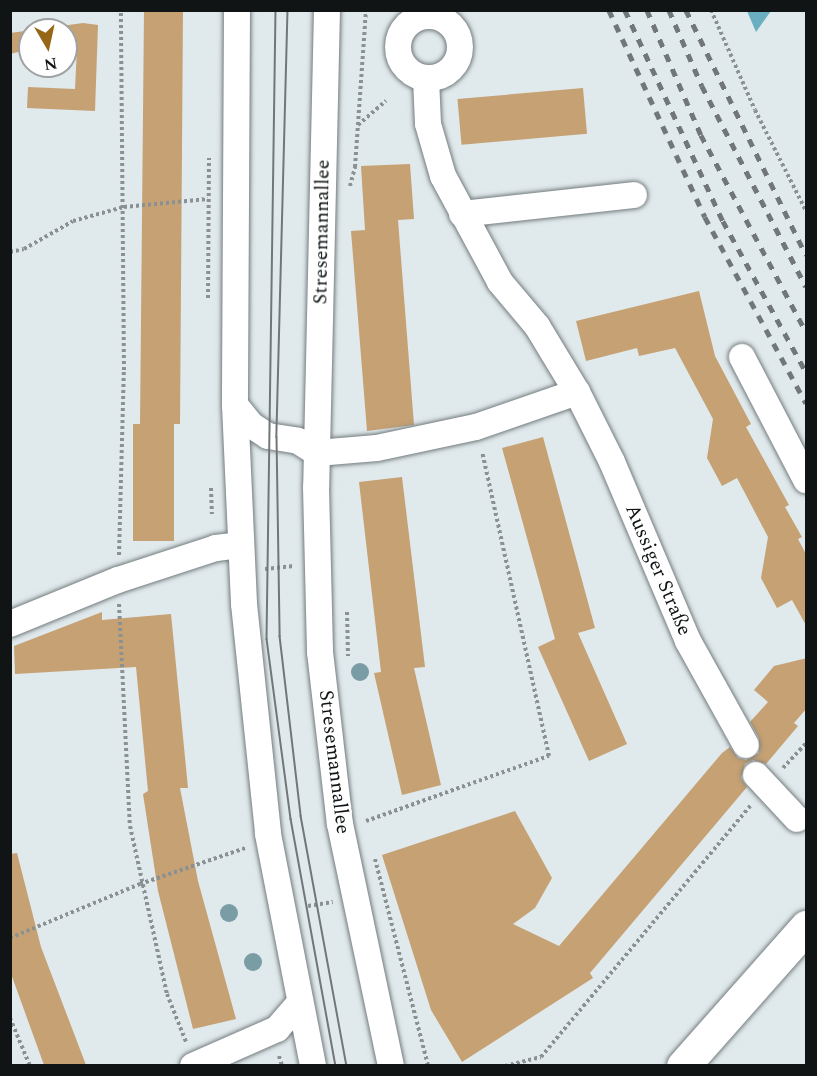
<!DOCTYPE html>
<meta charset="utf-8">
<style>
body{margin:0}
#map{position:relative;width:817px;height:1076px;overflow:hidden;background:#e0e9ec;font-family:Spectral,serif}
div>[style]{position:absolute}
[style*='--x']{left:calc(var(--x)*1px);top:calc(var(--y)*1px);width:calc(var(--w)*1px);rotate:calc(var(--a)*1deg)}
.forest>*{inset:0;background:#6aafc1}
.building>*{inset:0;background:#c5a173;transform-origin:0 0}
.path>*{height:4px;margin-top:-2px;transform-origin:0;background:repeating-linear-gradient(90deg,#8b9193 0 3px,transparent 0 6px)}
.roads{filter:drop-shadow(0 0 2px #747c7f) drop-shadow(0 0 2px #747c7f)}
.minor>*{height:26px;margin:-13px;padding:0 13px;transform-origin:13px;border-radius:13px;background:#fff}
.minor>.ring{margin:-13px;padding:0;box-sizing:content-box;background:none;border:26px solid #fff;border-radius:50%}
.major>*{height:33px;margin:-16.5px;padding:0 16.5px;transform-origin:16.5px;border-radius:16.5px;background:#fff}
.tram>*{height:1.5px;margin:-0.75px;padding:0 0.75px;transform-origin:0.75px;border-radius:0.75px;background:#717779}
.rail>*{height:4.5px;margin-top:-2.25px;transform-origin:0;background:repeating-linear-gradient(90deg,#717779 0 8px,transparent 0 16px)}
.trees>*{width:18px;height:18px;margin:-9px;border-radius:50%;background:#799ca5}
span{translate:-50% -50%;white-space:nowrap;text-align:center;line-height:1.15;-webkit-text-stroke:4.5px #fff;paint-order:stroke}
.street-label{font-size:20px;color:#111415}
.frame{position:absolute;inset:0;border:12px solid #111415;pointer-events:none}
.north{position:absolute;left:18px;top:18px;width:60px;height:60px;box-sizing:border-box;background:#fff;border:2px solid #a0a1a1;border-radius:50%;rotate:171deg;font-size:16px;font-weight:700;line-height:24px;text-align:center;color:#111415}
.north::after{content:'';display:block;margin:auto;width:21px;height:27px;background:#976718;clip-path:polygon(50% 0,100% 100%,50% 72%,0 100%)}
</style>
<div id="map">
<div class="forest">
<div style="clip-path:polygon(747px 11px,771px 11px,756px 32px)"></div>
</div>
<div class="building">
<div style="clip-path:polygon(144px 10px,183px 10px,180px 424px,174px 424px,174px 541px,133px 541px,133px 424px,140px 424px)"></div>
<div style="clip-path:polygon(83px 23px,98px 25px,95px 111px,27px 108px,28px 87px,75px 89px,77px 48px,66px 47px,66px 30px,30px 30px,30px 49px,10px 54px,10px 33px)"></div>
<div style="left:583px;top:88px;width:46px;height:126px;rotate:85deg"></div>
<div style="clip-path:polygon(410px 164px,414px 219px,398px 220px,414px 425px,367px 431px,351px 231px,365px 230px,361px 166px)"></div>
<div style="clip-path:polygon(699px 291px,715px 356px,751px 424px,746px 427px,789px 505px,785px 507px,802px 537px,798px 539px,807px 556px,807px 627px,792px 600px,777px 608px,761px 578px,768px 537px,737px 478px,722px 486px,707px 458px,713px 419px,675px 348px,639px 356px,637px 348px,586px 361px,576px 321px)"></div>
<div style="clip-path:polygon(543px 437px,595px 628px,578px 633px,627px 744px,589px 761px,538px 647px,555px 639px,502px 448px)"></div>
<div style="clip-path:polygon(402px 477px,425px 667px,414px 668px,441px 785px,402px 795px,374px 673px,381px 672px,359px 482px)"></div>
<div style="clip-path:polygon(102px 612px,102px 620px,171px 614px,188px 788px,180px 788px,198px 881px,236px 1019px,193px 1029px,158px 891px,143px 794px,148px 791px,136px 667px,15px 674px,14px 646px)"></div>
<div style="clip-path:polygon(807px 658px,807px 708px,794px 723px,798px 726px,766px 764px,753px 760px,745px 764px,741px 778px,747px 787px,590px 973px,593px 978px,462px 1062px,431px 1010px,382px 855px,515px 811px,552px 878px,535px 908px,513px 924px,559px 946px,722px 753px,730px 747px,738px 758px,746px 760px,759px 753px,759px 738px,750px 722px,768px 702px,754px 690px,774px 666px)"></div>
<div style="clip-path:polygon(17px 853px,41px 947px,86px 1065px,44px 1065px,10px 971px,10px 854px)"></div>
</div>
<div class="path">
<div style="--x:711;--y:10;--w:109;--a:66.3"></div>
<div style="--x:755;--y:110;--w:113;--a:63.2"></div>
<div style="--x:358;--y:125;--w:37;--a:-41"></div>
<div style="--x:350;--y:186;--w:20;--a:-75"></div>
<div style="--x:355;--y:167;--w:157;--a:-86"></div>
<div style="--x:10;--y:252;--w:14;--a:-12"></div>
<div style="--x:24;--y:249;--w:56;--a:-29.7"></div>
<div style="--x:73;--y:221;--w:53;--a:-15.4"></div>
<div style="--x:124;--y:207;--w:84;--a:-5.4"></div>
<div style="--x:208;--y:298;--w:140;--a:-89.6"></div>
<div style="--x:211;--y:488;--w:26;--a:88"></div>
<div style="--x:119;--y:555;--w:185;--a:-88.5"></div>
<div style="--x:124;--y:370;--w:360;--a:-90.5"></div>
<div style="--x:265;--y:569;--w:29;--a:-6"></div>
<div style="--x:119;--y:604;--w:222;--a:87.2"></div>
<div style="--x:130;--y:826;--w:172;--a:77.6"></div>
<div style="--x:167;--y:994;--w:52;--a:68.4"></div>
<div style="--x:347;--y:612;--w:44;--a:88.7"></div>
<div style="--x:783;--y:768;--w:34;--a:-47"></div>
<div style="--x:366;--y:821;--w:194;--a:-19.6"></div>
<div style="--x:549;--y:756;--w:311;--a:-102.4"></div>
<div style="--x:375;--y:859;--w:214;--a:75.6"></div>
<div style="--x:308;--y:906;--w:25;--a:-9"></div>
<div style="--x:10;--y:938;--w:141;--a:-22.6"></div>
<div style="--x:140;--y:884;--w:111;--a:-18.9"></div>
<div style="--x:10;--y:1018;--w:52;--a:67.4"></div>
<div style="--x:279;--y:1056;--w:10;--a:73"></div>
<div style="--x:505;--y:1066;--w:37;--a:-14"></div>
<div style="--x:541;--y:1057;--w:328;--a:-50.2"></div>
</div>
<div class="roads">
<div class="minor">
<div style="--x:237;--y:10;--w:395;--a:90.3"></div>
<div style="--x:235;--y:405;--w:199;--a:87.4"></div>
<div style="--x:244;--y:604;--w:231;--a:84"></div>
<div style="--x:268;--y:834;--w:236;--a:79"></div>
<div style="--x:327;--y:10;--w:477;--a:91.3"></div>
<div style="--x:316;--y:487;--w:165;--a:88.6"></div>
<div style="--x:320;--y:652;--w:173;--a:83.4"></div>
<div style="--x:340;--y:824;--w:247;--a:78.1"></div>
<div class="ring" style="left:398px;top:16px;width:36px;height:36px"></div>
<div style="--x:426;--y:78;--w:46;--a:87.5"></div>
<div style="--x:428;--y:124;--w:54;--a:73.9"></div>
<div style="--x:443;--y:176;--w:120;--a:61.7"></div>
<div style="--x:500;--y:282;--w:57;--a:49.9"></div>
<div style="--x:537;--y:326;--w:77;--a:58.8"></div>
<div style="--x:577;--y:392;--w:78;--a:63.4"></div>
<div style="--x:612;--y:462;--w:194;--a:67"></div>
<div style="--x:688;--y:641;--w:119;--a:60.9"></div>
<div style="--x:462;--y:214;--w:173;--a:-6.3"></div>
<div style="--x:742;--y:357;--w:139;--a:62.5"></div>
<div style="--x:235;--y:405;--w:26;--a:51"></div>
<div style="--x:251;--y:425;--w:20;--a:33"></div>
<div style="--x:268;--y:436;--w:30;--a:9"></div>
<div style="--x:298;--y:441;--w:22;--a:32"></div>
<div style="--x:317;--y:453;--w:60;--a:-4.8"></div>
<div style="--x:377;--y:448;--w:101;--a:-12"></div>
<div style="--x:476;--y:427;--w:107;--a:-19.1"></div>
<div style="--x:10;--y:624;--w:117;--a:-22.2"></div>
<div style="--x:118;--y:580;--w:103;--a:-18.1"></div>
<div style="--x:216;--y:548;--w:24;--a:-7"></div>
<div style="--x:756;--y:775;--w:60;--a:47"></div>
<div style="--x:193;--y:1066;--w:92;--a:-23.8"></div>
<div style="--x:277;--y:1029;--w:33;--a:-49"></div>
</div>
<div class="major">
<div style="--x:683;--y:1066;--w:186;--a:-48.5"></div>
</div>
</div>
<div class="tram">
<div style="--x:276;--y:10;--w:629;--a:90.82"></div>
<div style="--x:267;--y:639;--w:182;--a:82.4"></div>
<div style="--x:291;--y:819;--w:251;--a:79.7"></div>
<div style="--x:288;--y:10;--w:427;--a:91.5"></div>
<div style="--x:277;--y:437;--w:199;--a:89.1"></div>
<div style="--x:280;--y:636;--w:181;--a:83.3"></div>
<div style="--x:301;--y:816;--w:254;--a:79.6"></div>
</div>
<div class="rail">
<div style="--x:609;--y:10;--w:228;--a:65.1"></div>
<div style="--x:705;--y:217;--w:212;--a:61.5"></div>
<div style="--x:625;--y:10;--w:233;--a:65.1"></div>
<div style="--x:723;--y:221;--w:172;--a:61.2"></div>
<div style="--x:647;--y:10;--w:136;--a:66.6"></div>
<div style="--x:701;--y:135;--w:223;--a:61.9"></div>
<div style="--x:669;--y:10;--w:83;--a:66.5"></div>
<div style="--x:702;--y:86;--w:226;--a:62.6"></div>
<div style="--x:686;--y:10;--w:273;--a:63.9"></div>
</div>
<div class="trees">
<div style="left:360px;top:672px"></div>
<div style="left:229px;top:913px"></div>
<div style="left:253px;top:962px"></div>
</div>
<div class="street-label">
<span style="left:322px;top:232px;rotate:-89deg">Stresemannallee</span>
<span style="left:658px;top:570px;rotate:67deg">Aussiger Straße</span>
<span style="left:334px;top:762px;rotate:83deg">Stresemannallee</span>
</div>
<div class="frame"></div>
<div class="north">N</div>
</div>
